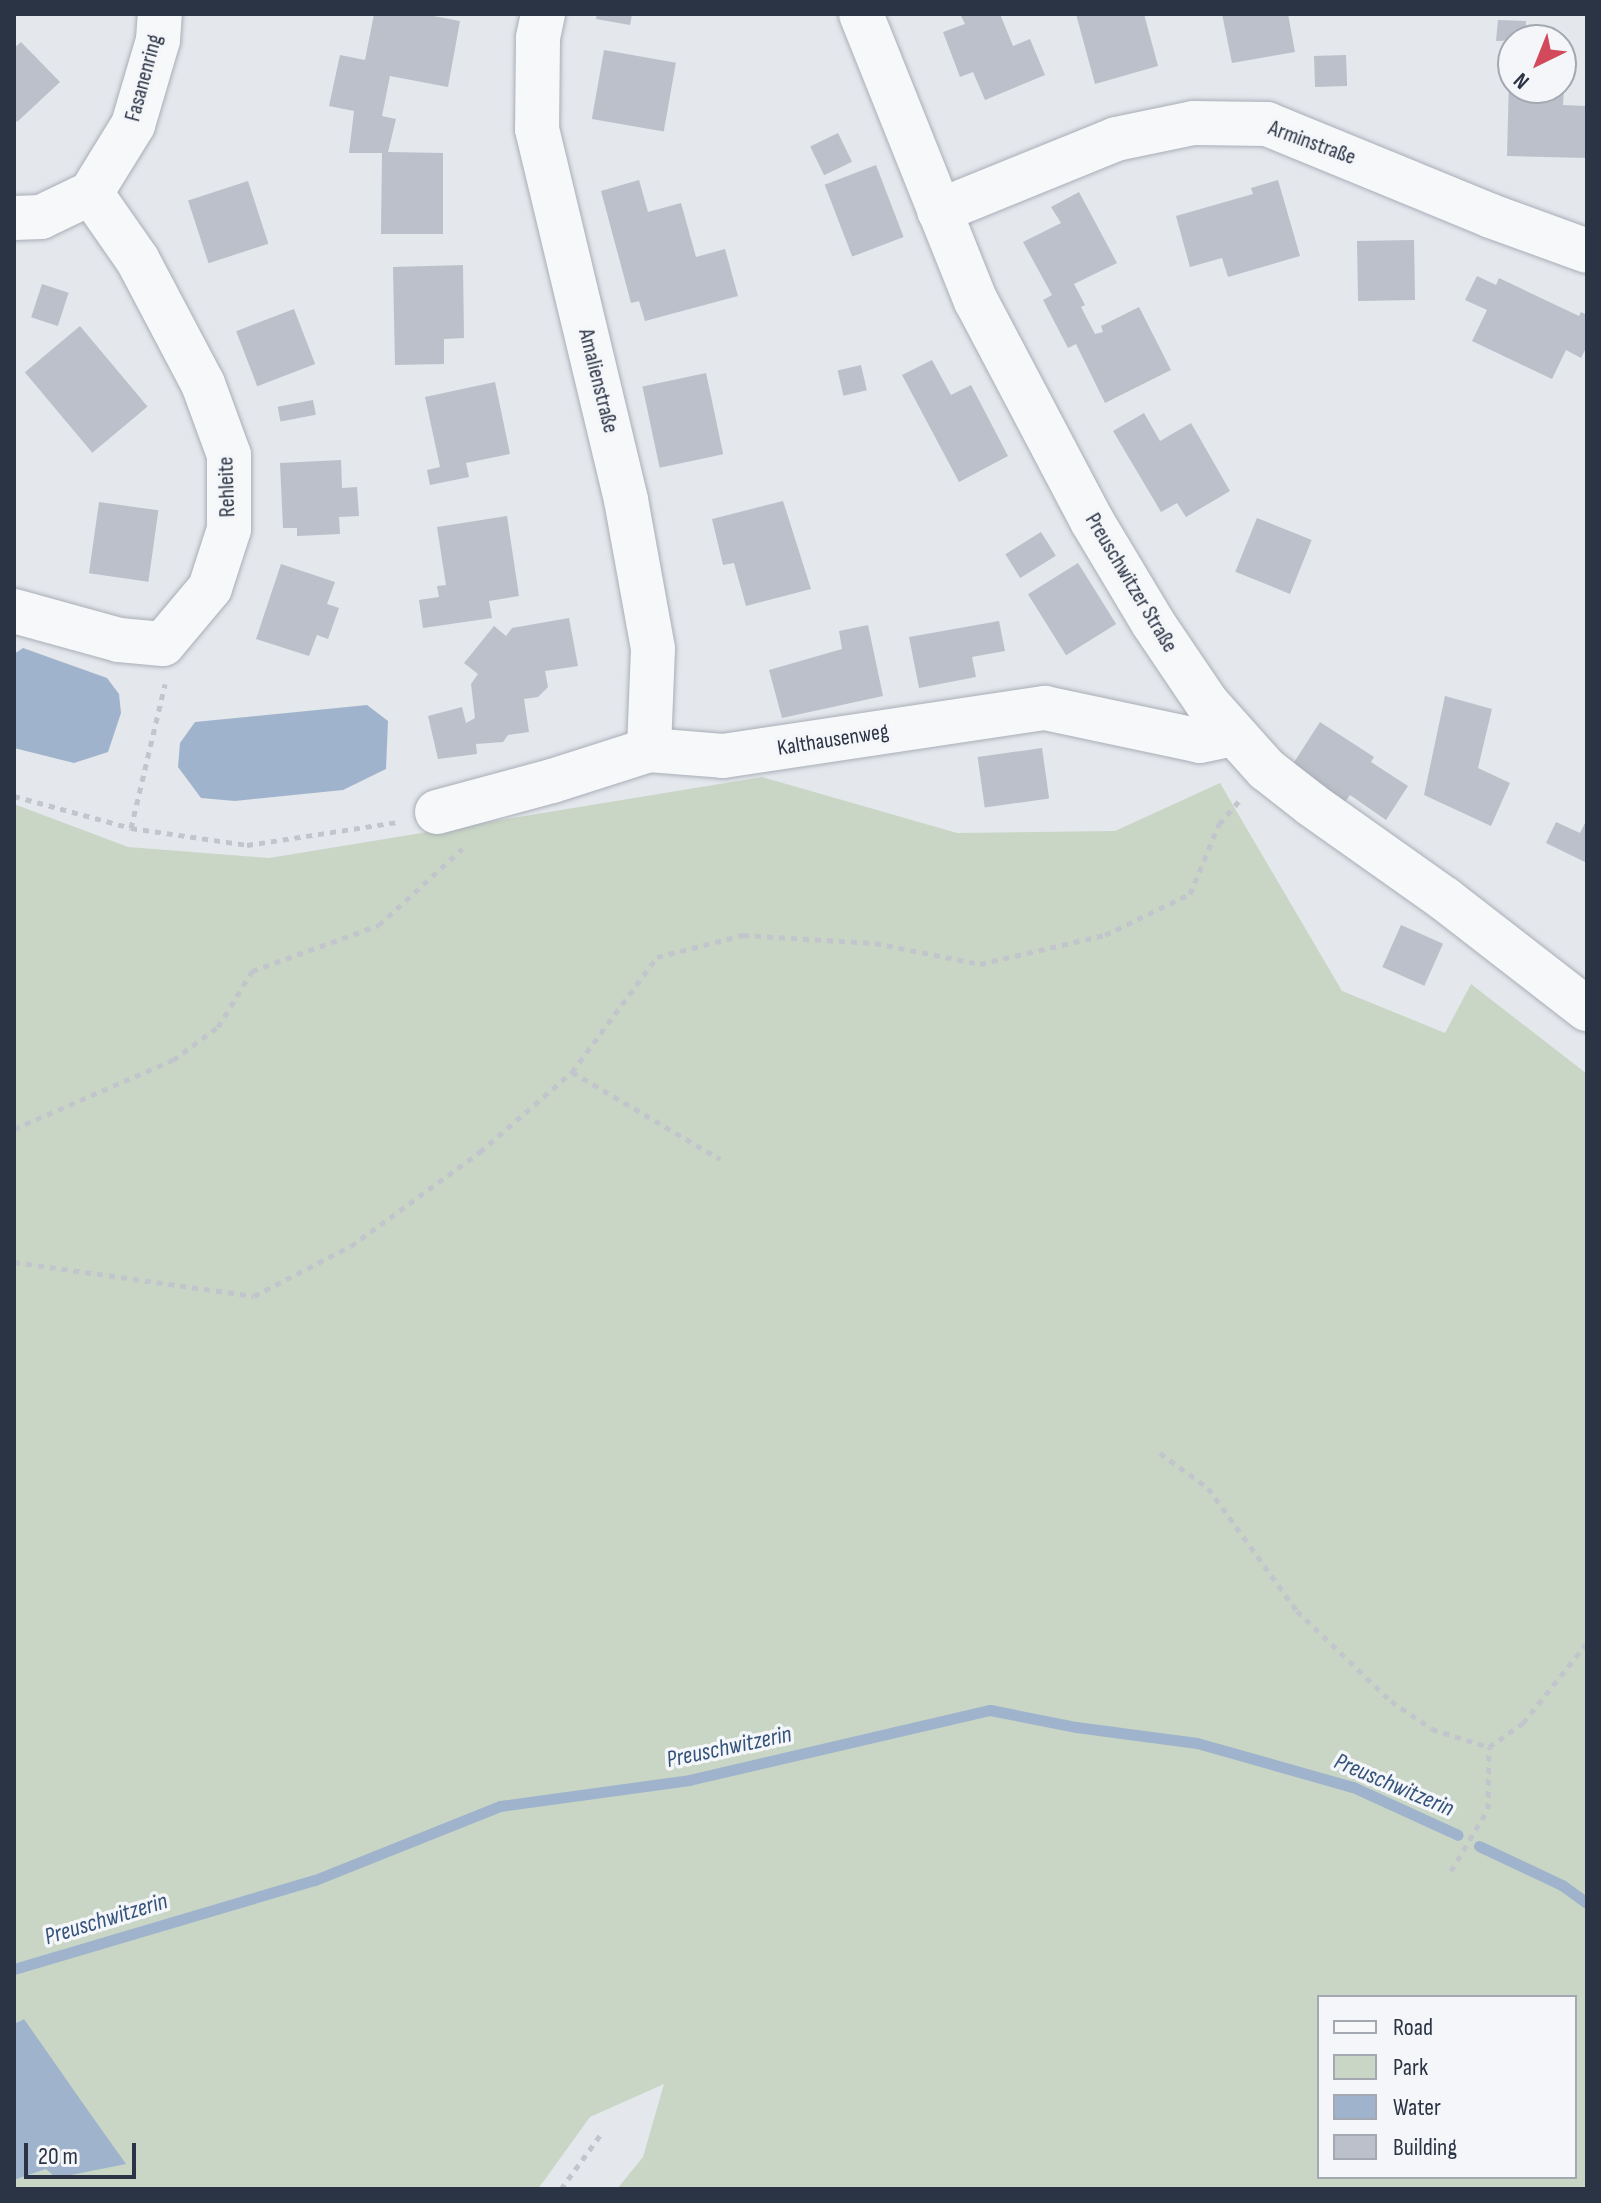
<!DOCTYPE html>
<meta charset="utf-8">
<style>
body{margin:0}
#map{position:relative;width:1601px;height:2203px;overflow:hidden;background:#e4e7ec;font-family:"Sofia Sans Condensed",sans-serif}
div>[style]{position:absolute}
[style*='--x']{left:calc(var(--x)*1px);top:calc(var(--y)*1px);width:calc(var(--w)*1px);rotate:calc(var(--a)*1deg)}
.green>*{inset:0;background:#c9d6c5}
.water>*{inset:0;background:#9fb4cc}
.stream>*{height:11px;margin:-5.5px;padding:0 5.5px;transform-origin:5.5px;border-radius:5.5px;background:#9fb4cc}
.building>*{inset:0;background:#bbc0ca;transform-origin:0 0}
.path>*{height:5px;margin-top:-2.5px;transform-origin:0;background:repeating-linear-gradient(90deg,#c2c5cb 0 6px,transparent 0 12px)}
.roads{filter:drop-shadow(0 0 2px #a9aeb7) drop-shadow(0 0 2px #a9aeb7)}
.minor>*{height:44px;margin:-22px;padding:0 22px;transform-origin:22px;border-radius:22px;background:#f7f8fa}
span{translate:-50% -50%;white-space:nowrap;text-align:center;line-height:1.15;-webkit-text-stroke:7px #f4f6f9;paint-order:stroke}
.street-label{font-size:22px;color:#2b3445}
.water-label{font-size:24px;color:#34527a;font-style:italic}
.frame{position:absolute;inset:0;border:16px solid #2b3445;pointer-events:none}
.legend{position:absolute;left:1317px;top:1995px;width:260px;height:184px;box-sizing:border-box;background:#f4f6f9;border:2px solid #a4a8b1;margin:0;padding:10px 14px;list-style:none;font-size:24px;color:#2b3445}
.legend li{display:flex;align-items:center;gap:16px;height:40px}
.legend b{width:40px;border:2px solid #a4a8b1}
.north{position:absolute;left:1497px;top:24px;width:80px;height:80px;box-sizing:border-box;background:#f4f6f9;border:2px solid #a4a8b1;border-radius:50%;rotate:223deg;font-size:22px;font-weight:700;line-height:32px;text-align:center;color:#2b3445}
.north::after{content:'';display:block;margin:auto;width:28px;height:36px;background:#d1495b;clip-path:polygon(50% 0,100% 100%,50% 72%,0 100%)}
.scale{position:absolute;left:24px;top:2143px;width:112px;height:36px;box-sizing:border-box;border:4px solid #2b3445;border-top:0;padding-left:10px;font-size:24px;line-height:28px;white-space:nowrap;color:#2b3445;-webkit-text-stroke:6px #f4f6f9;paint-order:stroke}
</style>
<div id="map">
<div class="green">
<div style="clip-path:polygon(evenodd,762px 777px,957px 833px,1115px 831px,1220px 783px,1342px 991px,1445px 1033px,1471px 984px,1587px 1074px,1587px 2189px,617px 2189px,643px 2157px,664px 2084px,590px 2117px,538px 2189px,14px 2189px,14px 2180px,46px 2169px,24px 2019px,14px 2024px,14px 804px,128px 847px,269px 858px,762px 777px,1319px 1997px,1575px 1997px,1575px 2177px,1319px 2177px,1319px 1997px)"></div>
</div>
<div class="water">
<div style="clip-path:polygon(23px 648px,107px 678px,119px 694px,121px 713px,108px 752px,74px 763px,14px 748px,14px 654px)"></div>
<div style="clip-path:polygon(367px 705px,388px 721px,386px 769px,343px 790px,235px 801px,201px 798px,178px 767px,180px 743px,195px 722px)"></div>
<div style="clip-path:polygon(24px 2019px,89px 2112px,126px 2164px,56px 2178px,46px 2169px,14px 2180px,14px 2024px)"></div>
</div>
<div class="stream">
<div style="--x:1479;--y:1846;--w:92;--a:25.2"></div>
<div style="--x:1562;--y:1885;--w:31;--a:36"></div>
<div style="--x:14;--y:1969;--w:314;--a:-16.5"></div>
<div style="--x:315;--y:1880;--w:199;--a:-21.8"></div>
<div style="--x:500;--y:1806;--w:191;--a:-7.8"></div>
<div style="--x:689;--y:1780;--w:309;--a:-13.1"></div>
<div style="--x:990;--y:1710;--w:88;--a:11.2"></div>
<div style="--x:1076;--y:1727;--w:122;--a:7.5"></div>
<div style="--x:1197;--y:1743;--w:162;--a:15.8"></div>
<div style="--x:1353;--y:1787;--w:115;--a:24.6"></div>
</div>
<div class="building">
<div style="clip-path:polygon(374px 14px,423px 14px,460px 21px,448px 87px,390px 76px,382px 116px,396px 119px,388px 152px,443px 153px,443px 234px,381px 234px,382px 153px,349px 153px,354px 111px,329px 106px,340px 55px,365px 60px)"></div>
<div style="clip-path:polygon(597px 14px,632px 14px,630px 25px,596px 19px)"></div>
<div style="clip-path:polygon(960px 14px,1000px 14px,1013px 46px,1030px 39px,1045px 75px,985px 100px,973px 72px,960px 77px,943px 32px,965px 24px)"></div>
<div style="clip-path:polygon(1076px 14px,1144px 14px,1158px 66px,1095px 84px)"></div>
<div style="clip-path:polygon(1222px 14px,1288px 14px,1295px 52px,1232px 63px)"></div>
<div style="clip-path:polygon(1498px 20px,1526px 21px,1525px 40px,1496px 41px)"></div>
<div style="clip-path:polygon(21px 42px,60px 82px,17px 122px,14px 118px,14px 48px)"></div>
<div style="left:604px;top:50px;width:73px;height:70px;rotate:10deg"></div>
<div style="left:1346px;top:55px;width:31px;height:32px;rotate:88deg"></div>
<div style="clip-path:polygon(1509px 80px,1513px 80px,1513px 88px,1564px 88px,1563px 105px,1587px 106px,1587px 158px,1507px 156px)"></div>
<div style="left:838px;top:133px;width:32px;height:31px;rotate:64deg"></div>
<div style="left:876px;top:165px;width:77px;height:55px;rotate:69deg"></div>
<div style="clip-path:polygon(639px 180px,648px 212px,681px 203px,696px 257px,725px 249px,738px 296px,645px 321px,639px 301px,631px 303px,601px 191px)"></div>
<div style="clip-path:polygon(1278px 180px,1300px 256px,1228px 277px,1222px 258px,1190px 267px,1176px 216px,1253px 194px,1251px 188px)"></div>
<div style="left:248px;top:181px;width:66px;height:63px;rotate:72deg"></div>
<div style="clip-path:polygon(1079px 192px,1117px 263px,1074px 284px,1085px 305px,1081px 307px,1095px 334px,1103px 332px,1101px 326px,1139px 307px,1171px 370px,1105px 403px,1076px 344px,1068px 348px,1043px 300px,1052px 295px,1023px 242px,1061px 223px,1051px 207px)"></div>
<div style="left:1414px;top:240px;width:60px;height:57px;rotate:89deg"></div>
<div style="clip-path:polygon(463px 265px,464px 338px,444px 339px,444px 364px,395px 365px,393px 267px)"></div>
<div style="clip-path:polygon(1477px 276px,1496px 285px,1499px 278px,1579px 316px,1581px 312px,1587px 315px,1587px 346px,1581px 358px,1566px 350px,1552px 379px,1472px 341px,1487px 310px,1465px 300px)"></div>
<div style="left:42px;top:284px;width:28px;height:35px;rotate:18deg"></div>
<div style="left:294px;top:309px;width:59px;height:62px;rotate:69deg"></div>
<div style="left:80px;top:326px;width:105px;height:72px;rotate:50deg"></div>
<div style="clip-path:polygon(932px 360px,951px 395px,971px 385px,1008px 456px,959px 482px,902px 375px)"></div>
<div style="left:861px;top:365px;width:26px;height:24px;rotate:77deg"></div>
<div style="left:706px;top:373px;width:83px;height:65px;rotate:78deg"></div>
<div style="clip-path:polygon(495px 382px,510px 454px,466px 463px,469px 477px,430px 485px,427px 470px,440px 467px,425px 397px)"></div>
<div style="left:313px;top:400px;width:15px;height:36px;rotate:79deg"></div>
<div style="clip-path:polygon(1144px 413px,1160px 441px,1191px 423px,1230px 491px,1186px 517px,1177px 503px,1161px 512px,1113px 431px)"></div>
<div style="clip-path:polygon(341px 460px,342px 488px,357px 487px,359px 516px,339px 517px,340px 534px,297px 536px,297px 528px,283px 528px,280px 463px)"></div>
<div style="clip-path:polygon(783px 501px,811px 589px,746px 606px,734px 563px,723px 565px,712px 519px)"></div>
<div style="left:99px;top:502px;width:60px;height:72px;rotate:8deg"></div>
<div style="clip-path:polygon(507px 516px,519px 596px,489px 601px,492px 618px,423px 628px,419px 600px,439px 597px,437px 586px,446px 585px,437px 527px)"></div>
<div style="left:1257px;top:518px;width:59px;height:58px;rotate:22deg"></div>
<div style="left:1041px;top:532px;width:28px;height:42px;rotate:58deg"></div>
<div style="left:1078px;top:563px;width:72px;height:59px;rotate:58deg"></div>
<div style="clip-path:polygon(281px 564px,335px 582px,327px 604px,339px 608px,328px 639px,317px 635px,309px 656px,256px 639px)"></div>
<div style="clip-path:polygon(569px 618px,578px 666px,545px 671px,548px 687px,538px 697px,524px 699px,529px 732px,508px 735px,503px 742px,476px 744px,477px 754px,438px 759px,428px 716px,462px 707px,466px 723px,475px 718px,471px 684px,478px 674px,464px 663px,494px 626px,506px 636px,512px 628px)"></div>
<div style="clip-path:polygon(999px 621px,1005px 651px,972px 657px,976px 677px,919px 688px,909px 637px)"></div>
<div style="clip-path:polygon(868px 625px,883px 696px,782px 718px,769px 670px,842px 649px,839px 631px)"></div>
<div style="clip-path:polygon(1445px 696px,1492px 709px,1478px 768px,1510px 783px,1491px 826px,1424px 795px)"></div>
<div style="clip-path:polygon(1320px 722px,1374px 757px,1371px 762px,1408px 786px,1386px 820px,1350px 795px,1345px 802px,1291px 767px)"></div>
<div style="left:1042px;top:748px;width:51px;height:65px;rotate:82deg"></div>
<div style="clip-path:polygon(1587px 819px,1587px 863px,1546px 843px,1556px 822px,1580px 833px)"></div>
<div style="left:1401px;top:925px;width:46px;height:46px;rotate:24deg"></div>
</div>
<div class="path">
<div style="--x:14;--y:796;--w:121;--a:15.3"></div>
<div style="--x:131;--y:828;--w:117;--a:8.3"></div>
<div style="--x:247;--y:845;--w:153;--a:-8.7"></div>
<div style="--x:131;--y:828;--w:148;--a:-76.7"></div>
<div style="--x:572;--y:1072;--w:172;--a:30.4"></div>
<div style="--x:14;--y:1129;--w:173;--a:-23.5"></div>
<div style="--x:173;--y:1060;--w:56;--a:-36.3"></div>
<div style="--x:218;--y:1027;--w:66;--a:-58.7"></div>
<div style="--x:252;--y:971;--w:135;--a:-19.9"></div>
<div style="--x:379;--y:925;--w:113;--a:-42.5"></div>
<div style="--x:14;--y:1262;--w:242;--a:8.1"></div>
<div style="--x:254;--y:1296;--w:109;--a:-27.3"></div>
<div style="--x:351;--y:1246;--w:160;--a:-36.1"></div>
<div style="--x:480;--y:1152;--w:122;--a:-41"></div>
<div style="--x:572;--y:1072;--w:143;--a:-53.5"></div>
<div style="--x:657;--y:957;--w:89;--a:-14.3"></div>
<div style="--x:743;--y:935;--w:132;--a:3.5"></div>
<div style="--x:875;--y:943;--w:107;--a:11.3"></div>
<div style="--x:980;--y:964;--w:128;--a:-13.1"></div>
<div style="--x:1105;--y:935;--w:94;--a:-25.8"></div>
<div style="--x:1190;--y:894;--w:76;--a:-67.5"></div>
<div style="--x:1219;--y:824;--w:32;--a:-49"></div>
<div style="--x:1160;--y:1453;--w:59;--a:36.1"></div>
<div style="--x:1208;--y:1488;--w:152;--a:54.1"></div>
<div style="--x:1297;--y:1611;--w:130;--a:43.8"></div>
<div style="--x:1391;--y:1701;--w:50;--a:34.3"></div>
<div style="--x:1432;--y:1729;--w:60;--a:17.5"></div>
<div style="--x:1489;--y:1747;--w:42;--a:-35.2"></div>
<div style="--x:1523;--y:1723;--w:102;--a:-51.3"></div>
<div style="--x:1451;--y:1871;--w:72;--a:-59.2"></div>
<div style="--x:1488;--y:1809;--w:62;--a:-89.1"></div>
<div style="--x:561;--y:2189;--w:68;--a:-54"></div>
</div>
<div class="roads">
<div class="minor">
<div style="--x:543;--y:14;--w:25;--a:102"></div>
<div style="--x:538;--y:38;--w:91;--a:90.6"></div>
<div style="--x:537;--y:129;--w:382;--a:76.5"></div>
<div style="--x:626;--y:500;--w:151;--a:79.7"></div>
<div style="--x:653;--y:649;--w:101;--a:92.3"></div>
<div style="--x:861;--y:14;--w:309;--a:68.2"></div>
<div style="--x:976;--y:301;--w:249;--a:62.2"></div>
<div style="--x:1092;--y:521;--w:119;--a:59.1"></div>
<div style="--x:1153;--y:623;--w:97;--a:56"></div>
<div style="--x:1207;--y:703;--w:89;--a:48.2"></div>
<div style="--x:1266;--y:769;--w:58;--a:38"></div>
<div style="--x:1312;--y:805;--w:163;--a:35.3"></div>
<div style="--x:1445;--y:899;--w:180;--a:37.8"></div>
<div style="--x:939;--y:211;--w:191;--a:-22.1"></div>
<div style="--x:1116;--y:139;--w:79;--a:-11.7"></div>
<div style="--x:1193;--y:123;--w:74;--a:0.8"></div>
<div style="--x:1267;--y:124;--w:242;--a:22.3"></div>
<div style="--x:1491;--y:216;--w:102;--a:20"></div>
<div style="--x:14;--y:218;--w:27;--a:-2"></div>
<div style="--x:41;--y:217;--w:55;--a:-25.6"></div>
<div style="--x:91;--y:193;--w:80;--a:-58.3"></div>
<div style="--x:133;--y:125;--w:89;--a:-73.6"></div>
<div style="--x:158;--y:40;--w:26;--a:-86"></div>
<div style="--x:14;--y:611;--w:109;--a:15.4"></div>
<div style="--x:119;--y:640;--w:44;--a:5.2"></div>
<div style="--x:163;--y:644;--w:73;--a:-50"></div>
<div style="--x:210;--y:588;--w:62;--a:-72.1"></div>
<div style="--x:229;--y:529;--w:74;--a:-90"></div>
<div style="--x:229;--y:455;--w:76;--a:-110.1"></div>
<div style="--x:203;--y:384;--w:141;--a:-117.8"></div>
<div style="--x:137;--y:259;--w:80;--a:-124.9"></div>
<div style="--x:437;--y:812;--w:119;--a:-15.1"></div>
<div style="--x:552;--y:781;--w:102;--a:-17.7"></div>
<div style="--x:649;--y:750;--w:74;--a:4.6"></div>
<div style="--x:723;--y:756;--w:326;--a:-8.5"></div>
<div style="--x:1045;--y:708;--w:158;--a:12"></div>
<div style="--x:1200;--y:741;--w:34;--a:-12"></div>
</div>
</div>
<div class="street-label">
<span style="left:144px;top:78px;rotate:-75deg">Fasanenring</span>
<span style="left:1312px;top:143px;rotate:20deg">Arminstraße</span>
<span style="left:598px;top:381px;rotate:76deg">Amalienstraße</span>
<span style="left:227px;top:487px;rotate:-92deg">Rehleite</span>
<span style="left:1131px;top:583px;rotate:59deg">Preuschwitzer Straße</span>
<span style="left:833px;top:740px;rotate:-9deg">Kalthausenweg</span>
</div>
<div class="water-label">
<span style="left:729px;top:1747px;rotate:-12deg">Preuschwitzerin</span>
<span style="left:1394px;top:1785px;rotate:23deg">Preuschwitzerin</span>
<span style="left:106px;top:1919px;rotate:-17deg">Preuschwitzerin</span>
</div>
<div class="frame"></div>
<ul class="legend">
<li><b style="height:10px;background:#f7f8fa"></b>Road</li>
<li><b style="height:22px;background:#c9d6c5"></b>Park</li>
<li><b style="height:22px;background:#9fb4cc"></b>Water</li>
<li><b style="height:22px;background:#bbc0ca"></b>Building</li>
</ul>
<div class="north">N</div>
<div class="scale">20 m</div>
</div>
